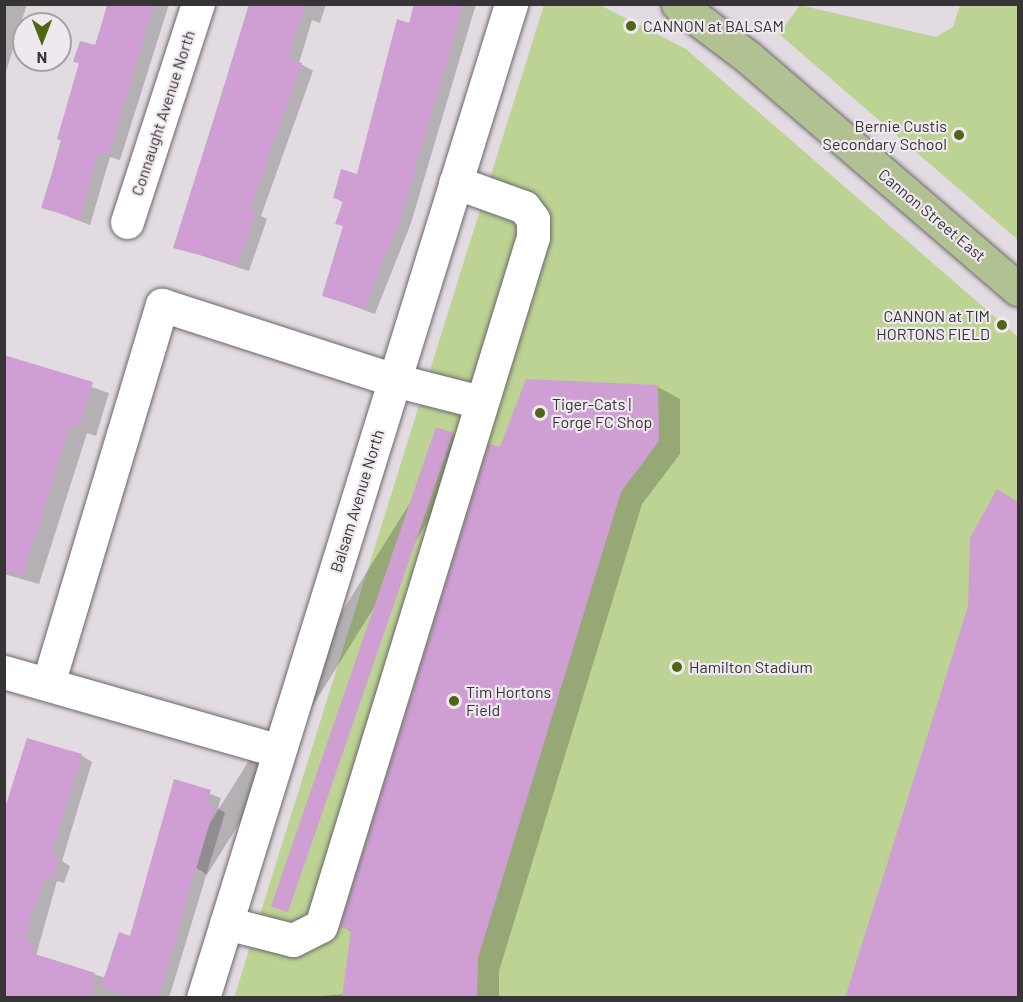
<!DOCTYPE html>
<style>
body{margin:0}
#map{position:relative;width:1023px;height:1002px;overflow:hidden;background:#e2dce2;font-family:Barlow,sans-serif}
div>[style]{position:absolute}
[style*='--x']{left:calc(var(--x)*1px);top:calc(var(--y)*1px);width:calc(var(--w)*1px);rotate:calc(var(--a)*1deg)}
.green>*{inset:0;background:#bcd393}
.shadow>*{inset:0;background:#0003;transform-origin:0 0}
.building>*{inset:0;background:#cf9fd4;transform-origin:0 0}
.roads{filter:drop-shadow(0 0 2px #6c676c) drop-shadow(0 0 2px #6c676c)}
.minor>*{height:33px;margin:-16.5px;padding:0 16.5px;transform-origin:16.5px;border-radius:16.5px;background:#fff}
.major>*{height:33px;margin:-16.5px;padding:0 16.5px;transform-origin:16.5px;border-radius:16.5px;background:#b2c191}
.dots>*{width:16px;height:16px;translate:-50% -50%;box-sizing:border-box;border:3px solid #efe9ef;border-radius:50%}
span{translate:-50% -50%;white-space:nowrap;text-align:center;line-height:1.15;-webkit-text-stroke:4.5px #efe9ef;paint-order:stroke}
.poi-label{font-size:16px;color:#363436}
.left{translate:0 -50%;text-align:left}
.right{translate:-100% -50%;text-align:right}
.street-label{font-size:16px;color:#363436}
.frame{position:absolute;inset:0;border:6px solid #363436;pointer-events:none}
.north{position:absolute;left:12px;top:12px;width:60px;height:60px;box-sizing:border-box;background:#efe9ef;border:2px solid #a5a1a5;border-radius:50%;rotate:180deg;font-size:16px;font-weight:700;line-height:24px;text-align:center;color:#363436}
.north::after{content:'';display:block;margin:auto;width:21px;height:27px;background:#4f6615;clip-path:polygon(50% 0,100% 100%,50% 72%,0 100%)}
</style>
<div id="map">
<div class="green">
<div style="clip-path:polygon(544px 5px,600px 5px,686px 49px,1018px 337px,1018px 997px,234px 998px)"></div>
<div style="clip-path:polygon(800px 5px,936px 37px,953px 27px,960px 5px,1018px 5px,1018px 240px,779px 34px)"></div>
</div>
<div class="shadow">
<div style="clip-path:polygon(4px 4px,27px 4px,4px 78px)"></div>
<div style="clip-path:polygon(107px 4px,169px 4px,120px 160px,110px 157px,90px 225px,43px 207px,81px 64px,75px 61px,96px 47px)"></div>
<div style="clip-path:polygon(249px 4px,326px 4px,320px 23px,312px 20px,299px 63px,313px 71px,261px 216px,267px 219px,249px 271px,175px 247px)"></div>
<div style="clip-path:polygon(416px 4px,476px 4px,411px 223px,375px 314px,323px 295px,344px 227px,337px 223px,344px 203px,335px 198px,359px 176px)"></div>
<div style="clip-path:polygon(4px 357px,109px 393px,96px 436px,87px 433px,39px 584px,4px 574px)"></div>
<div style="clip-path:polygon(658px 387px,680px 399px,680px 454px,642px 504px,499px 971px,499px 998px,302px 998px,344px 994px,352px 932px,342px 926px,501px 449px)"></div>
<div style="left:453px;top:434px;width:25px;height:504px;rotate:32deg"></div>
<div style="clip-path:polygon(997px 491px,1018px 503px,1018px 998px,847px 998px,970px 606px)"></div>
<div style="clip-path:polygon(81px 755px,92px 762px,62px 861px,70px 866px,64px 883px,57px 881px,24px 998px,4px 998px)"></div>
<div style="clip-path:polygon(175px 781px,221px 798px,218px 808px,225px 813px,169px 998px,70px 998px,64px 965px,106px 978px,131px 938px)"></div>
</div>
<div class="building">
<div style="clip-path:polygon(108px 4px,154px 4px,109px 155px,99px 152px,79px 219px,41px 208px,62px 141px,57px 139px,79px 63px,73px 62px,80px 41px,95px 45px)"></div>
<div style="clip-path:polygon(250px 4px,305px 4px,288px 58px,302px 63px,250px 209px,256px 211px,238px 265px,173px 248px)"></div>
<div style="clip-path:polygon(414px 4px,463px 4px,401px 217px,364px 309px,322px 296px,343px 226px,335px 224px,343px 201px,333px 198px,341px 169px,357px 174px,397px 19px,409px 23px)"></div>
<div style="clip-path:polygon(4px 355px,93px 382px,79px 427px,70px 425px,23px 576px,4px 570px)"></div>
<div style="clip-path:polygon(526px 379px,658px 385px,659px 441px,621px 492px,478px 958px,477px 998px,342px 998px,351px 930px,340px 927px,489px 444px,500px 447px)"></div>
<div style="left:436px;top:427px;width:18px;height:507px;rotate:19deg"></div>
<div style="clip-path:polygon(997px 489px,1018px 502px,1018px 998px,845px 998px,968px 606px,970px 538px)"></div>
<div style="clip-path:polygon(27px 738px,82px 754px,51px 855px,60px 858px,53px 878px,46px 876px,24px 939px,35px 943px,32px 953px,95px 973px,91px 998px,4px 998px,4px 811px)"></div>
<div style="clip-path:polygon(174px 779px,211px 790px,207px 802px,215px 805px,158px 998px,136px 998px,101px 987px,119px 932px,130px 936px)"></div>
</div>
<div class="roads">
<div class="minor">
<div style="--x:127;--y:222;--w:229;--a:-72"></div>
<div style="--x:4;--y:672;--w:286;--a:16"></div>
<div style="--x:48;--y:684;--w:396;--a:-73.3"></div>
<div style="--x:162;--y:305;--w:244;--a:17.9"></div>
<div style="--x:394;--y:380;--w:89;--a:14.3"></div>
<div style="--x:226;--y:923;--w:69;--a:14.2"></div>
<div style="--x:293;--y:940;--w:31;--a:-27"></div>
<div style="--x:321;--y:926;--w:721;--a:-72.9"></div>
<div style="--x:533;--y:237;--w:18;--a:-90"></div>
<div style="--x:533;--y:219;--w:15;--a:-127"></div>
<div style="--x:524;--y:207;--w:73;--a:-160.1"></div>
<div style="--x:203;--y:998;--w:1041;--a:-72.78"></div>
</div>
<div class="major">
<div style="--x:678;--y:4;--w:88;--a:37.1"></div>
<div style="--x:748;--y:57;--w:356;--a:40.7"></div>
</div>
</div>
<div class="dots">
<div style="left:631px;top:26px;background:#4f6615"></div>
<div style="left:959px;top:135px;background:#4f6615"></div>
<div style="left:1002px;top:325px;background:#4f6615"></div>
<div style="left:540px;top:413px;background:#4f6615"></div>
<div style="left:677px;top:667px;background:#4f6615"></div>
<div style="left:454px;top:701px;background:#4f6615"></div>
</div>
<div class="poi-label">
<span class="left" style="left:643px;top:26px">CANNON at BALSAM</span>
<span class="right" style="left:947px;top:135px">Bernie Custis<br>Secondary School</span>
<span class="right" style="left:990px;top:325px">CANNON at TIM<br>HORTONS FIELD</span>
<span class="left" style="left:552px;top:413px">Tiger-Cats |<br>Forge FC Shop</span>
<span class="left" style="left:689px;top:667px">Hamilton Stadium</span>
<span class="left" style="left:466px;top:701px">Tim Hortons<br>Field</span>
</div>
<div class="street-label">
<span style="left:163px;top:113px;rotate:-72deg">Connaught Avenue North</span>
<span style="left:932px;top:215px;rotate:40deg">Cannon Street East</span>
<span style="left:357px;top:501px;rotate:-73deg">Balsam Avenue North</span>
</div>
<div class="frame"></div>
<div class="north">N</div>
</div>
